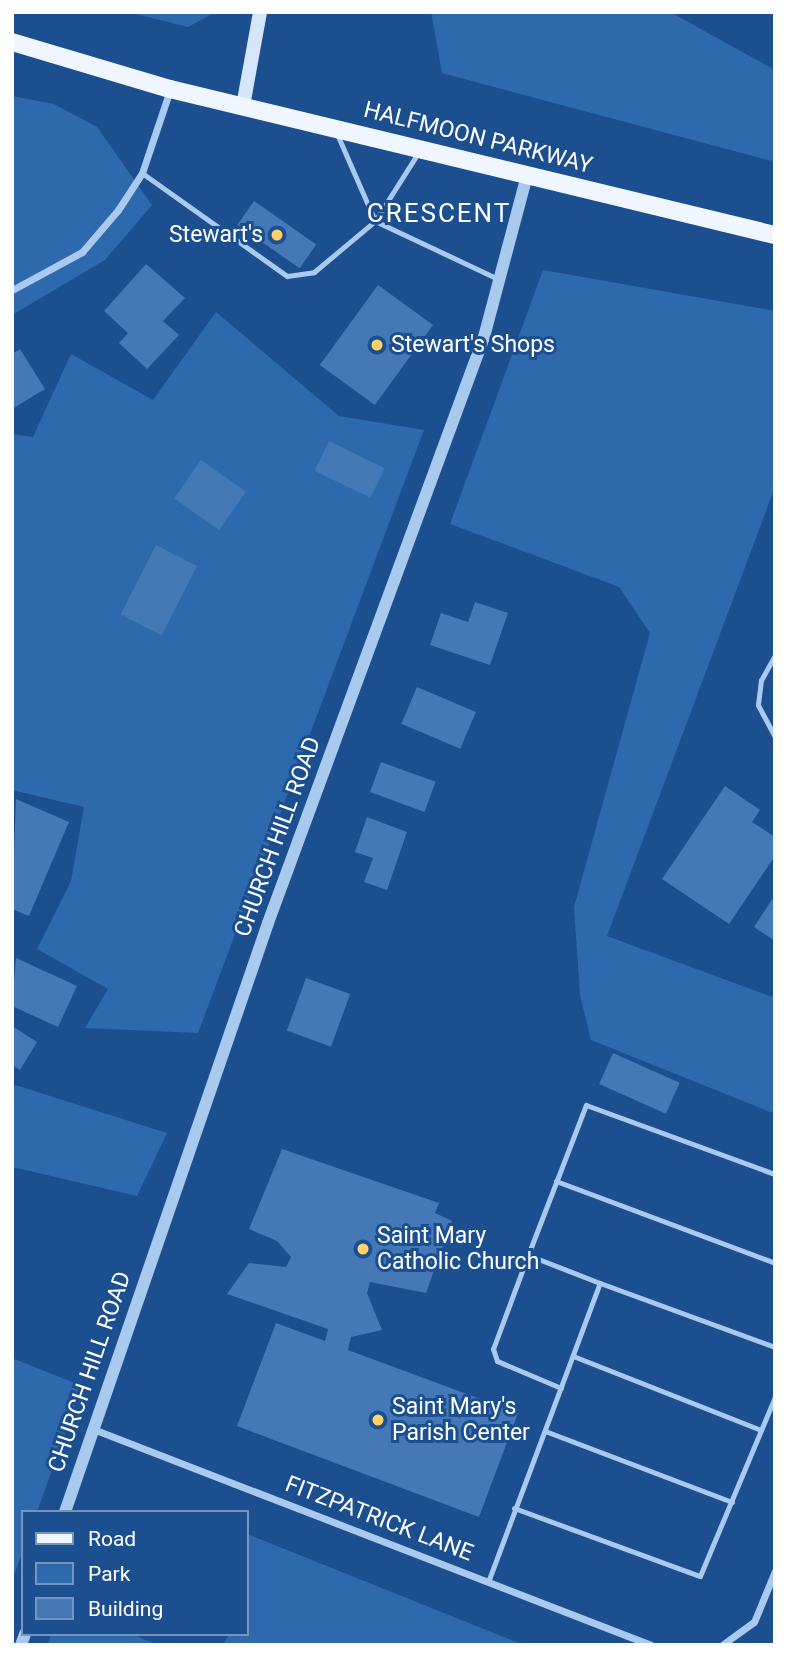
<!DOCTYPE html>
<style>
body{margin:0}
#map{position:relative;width:787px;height:1657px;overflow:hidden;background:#1b4f8f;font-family:Roboto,sans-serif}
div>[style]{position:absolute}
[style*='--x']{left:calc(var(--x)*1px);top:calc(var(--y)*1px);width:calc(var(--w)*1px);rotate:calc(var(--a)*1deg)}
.green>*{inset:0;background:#2e69ad}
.building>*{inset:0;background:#4478b7;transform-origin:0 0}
.service>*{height:5px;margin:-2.5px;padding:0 2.5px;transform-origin:2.5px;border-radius:2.5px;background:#a9c9ee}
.minor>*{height:7px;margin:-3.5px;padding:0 3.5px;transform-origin:3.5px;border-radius:3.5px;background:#a9c9ee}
.tertiary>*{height:12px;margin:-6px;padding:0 6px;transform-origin:6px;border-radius:6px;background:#a9c9ee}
.secondary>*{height:14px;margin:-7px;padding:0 7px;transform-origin:7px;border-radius:7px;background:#d6e6fa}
.primary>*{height:18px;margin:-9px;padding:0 9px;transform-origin:9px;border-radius:9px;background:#f0f6ff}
.dots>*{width:19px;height:19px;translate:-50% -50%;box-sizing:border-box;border:4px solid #1b4f8f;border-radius:50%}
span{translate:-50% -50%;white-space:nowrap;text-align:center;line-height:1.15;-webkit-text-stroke:6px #1b4f8f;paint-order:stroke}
.street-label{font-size:23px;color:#fff}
.poi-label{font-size:23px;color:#fff}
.right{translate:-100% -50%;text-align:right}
.left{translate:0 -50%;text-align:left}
.quarter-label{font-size:26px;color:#fff;letter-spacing:2px}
.frame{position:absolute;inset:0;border:14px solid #fff;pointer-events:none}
.legend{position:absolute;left:21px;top:1510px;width:228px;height:126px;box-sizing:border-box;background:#1b4f8f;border:2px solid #7695bc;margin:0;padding:9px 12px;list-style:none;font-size:21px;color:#fff}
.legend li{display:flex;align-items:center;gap:14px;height:35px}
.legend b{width:35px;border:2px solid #7695bc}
</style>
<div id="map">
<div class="green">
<div style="clip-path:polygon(128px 12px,216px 12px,188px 27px)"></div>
<div style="clip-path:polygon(431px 12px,670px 12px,775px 70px,775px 162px,442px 73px)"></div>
<div style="clip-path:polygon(12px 96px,54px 104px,97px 127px,152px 205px,105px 260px,12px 315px)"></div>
<div style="clip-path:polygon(543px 270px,775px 311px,775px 487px,607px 936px,775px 998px,775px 1114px,591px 1040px,580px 995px,574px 907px,650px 633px,619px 587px,450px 524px)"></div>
<div style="clip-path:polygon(216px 312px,339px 416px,424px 430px,198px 1033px,85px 1028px,108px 989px,37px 949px,71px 881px,84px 807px,12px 790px,12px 434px,33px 437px,71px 354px,153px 400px)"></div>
<div style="clip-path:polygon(12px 1084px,167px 1133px,137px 1196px,12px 1167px)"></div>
<div style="clip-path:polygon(12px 1358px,82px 1386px,37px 1512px,23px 1512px,23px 1551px,12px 1580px)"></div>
<div style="clip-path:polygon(247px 1534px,524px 1645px,223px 1645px,229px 1634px,247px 1634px)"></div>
<div style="clip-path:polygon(51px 1634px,131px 1634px,158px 1645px,48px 1645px)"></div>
</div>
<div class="building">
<div style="left:254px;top:201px;width:76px;height:29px;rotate:35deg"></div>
<div style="clip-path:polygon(146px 264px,185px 298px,163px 321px,179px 335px,147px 369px,119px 343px,128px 333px,104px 311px)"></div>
<div style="left:378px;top:285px;width:68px;height:99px;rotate:36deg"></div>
<div style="clip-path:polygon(20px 349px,45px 389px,12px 409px,12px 354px)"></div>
<div style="left:329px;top:441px;width:62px;height:33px;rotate:26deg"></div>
<div style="left:201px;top:460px;width:55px;height:47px;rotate:35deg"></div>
<div style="left:156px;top:545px;width:46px;height:78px;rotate:27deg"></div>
<div style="clip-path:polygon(475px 602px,508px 613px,490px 665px,430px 645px,441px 613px,468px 622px)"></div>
<div style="left:417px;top:687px;width:64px;height:40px;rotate:23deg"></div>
<div style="left:381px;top:762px;width:58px;height:32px;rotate:20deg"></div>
<div style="clip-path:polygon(725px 786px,760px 810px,752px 822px,775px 837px,775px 856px,729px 924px,662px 879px)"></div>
<div style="clip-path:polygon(16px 799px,69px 822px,29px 916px,12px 909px)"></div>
<div style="clip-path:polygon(367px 817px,407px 832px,387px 890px,364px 882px,373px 858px,355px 852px)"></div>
<div style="clip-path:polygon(775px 895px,775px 941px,754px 927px)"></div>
<div style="clip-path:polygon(16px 958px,77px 986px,58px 1027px,12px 1006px)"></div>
<div style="left:306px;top:978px;width:47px;height:56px;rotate:20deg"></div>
<div style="clip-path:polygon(12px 1026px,37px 1042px,20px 1070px,12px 1065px)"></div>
<div style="left:613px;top:1053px;width:73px;height:34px;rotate:24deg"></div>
<div style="clip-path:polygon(282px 1149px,439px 1203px,435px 1213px,452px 1221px,426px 1293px,370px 1282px,367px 1293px,382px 1330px,351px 1337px,348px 1350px,518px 1413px,479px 1517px,237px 1426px,276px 1323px,325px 1341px,328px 1329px,227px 1294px,249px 1263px,286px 1267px,291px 1257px,277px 1241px,249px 1229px)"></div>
</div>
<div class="service">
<div style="--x:337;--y:134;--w:95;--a:66.4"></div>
<div style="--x:142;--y:173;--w:178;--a:35.4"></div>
<div style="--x:287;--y:276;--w:27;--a:-8"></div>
<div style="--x:314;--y:272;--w:80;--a:-39.9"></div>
<div style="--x:375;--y:221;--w:136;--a:25.2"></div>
<div style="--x:375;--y:221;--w:80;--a:-57.7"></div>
<div style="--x:775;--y:655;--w:29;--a:119"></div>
<div style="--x:761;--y:680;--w:25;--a:97"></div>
<div style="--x:758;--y:705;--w:36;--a:62"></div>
<div style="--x:556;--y:1181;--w:234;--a:20.5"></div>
<div style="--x:528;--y:1255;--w:161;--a:-68.9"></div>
<div style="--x:586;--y:1105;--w:201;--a:20.1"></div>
<div style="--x:573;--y:1356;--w:202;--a:21.5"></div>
<div style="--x:561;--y:1388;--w:69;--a:-157.1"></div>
<div style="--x:497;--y:1361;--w:13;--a:-108"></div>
<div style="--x:493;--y:1349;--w:100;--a:-69.6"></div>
<div style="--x:528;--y:1255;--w:77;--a:21.3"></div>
<div style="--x:545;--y:1431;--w:200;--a:20.8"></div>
<div style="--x:514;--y:1508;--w:198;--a:20.1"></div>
<div style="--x:700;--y:1576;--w:194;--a:-67.3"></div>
<div style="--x:488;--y:1582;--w:319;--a:-69.5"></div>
<div style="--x:600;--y:1283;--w:186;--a:20.1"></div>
</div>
<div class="minor">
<div style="--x:12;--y:290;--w:80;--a:-28.5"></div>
<div style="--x:82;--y:252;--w:55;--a:-49.4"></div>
<div style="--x:118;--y:210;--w:44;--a:-57"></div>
<div style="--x:142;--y:173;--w:88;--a:-71.4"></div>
<div style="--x:93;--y:1429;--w:598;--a:21.16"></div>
<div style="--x:722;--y:1645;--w:39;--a:-36"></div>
<div style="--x:754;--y:1622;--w:55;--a:-67.6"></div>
</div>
<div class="tertiary">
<div style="--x:65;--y:1512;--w:623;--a:-70.98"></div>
<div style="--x:268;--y:923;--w:625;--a:-69.77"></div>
<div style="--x:484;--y:337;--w:168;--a:-75.1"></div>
<div style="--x:21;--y:1645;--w:12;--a:-70"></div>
</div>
<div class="secondary">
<div style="--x:243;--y:106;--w:96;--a:-79.7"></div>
</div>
<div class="primary">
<div style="--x:12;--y:42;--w:165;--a:16.6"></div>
<div style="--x:170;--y:89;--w:622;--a:13.57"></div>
</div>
<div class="dots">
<div style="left:277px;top:235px;background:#ffd166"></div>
<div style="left:377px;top:345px;background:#ffd166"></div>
<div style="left:363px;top:1249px;background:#ffd166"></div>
<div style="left:378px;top:1420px;background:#ffd166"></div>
</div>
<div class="street-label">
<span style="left:478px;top:138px;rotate:14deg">HALFMOON PARKWAY</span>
<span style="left:278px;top:837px;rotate:-70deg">CHURCH HILL ROAD</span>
<span style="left:90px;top:1372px;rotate:-71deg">CHURCH HILL ROAD</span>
<span style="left:379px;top:1519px;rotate:21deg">FITZPATRICK LANE</span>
</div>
<div class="poi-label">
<span class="right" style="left:263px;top:235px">Stewart's</span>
<span class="left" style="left:391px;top:345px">Stewart's Shops</span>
<span class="left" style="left:377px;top:1249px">Saint Mary<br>Catholic Church</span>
<span class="left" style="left:392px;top:1420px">Saint Mary's<br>Parish Center</span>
</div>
<div class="quarter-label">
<span style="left:439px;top:214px">CRESCENT</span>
</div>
<div class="frame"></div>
<ul class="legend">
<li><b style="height:9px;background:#f0f6ff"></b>Road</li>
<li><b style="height:19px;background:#2e69ad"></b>Park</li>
<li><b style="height:19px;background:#4478b7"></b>Building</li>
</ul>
</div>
